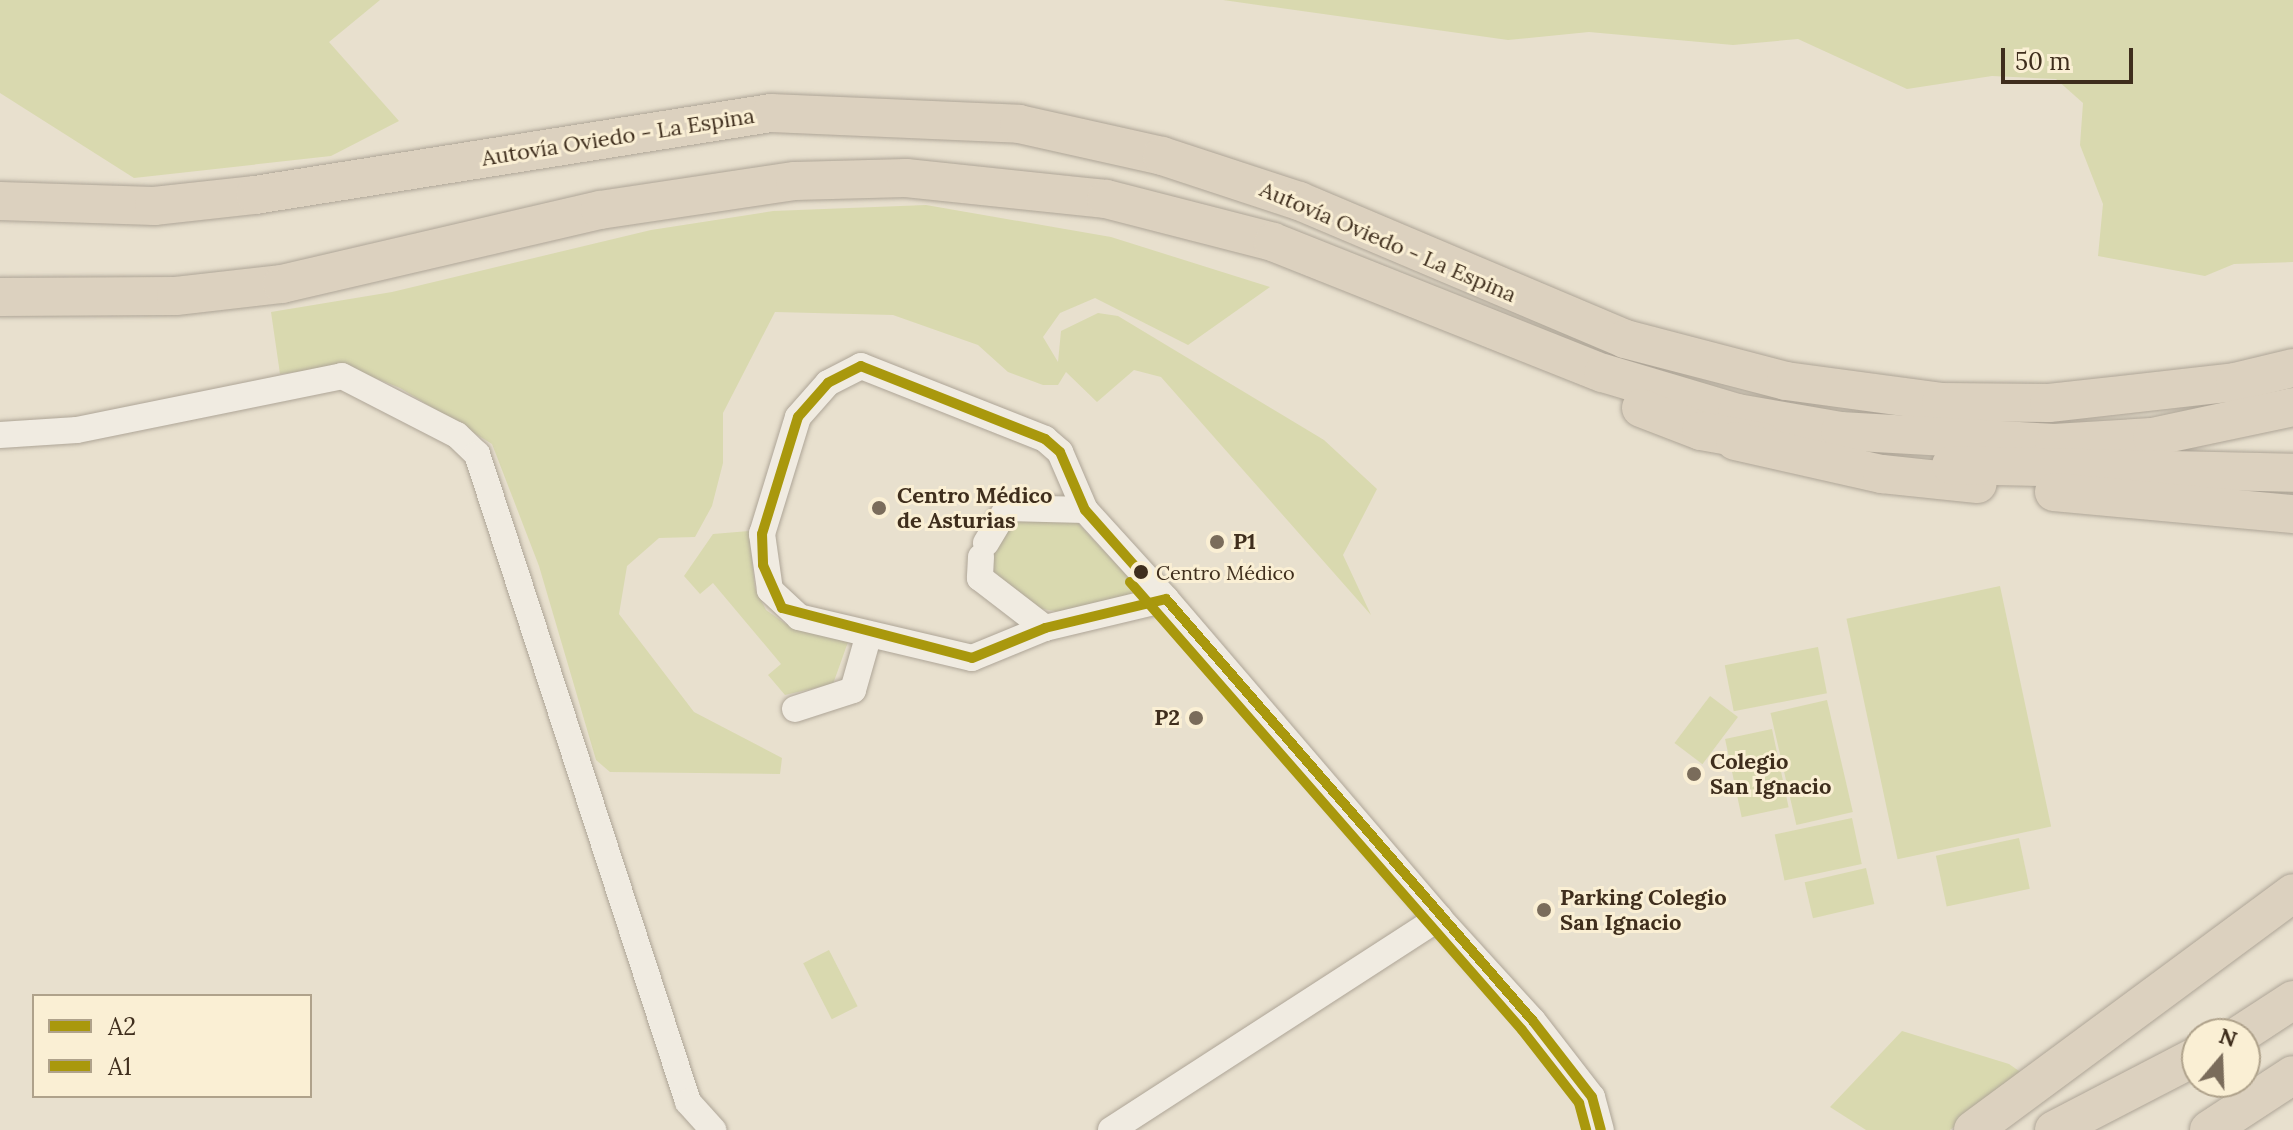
<!DOCTYPE html>
<meta charset="utf-8">
<style>
body{margin:0}
#map{position:relative;width:2293px;height:1130px;overflow:hidden;background:#e8e0ce;font-family:Lora,serif}
div>[style]{position:absolute}
[style*='--x']{left:calc(var(--x)*1px);top:calc(var(--y)*1px);width:calc(var(--w)*1px);rotate:calc(var(--a)*1deg)}
.green>*{inset:0;background:#d9d9af;transform-origin:0 0}
.roads{filter:drop-shadow(0 0 2px #aea597) drop-shadow(0 0 2px #aea597)}
.minor>*{height:26px;margin:-13px;padding:0 13px;transform-origin:13px;border-radius:13px;background:#f0ebe1}
.highway>*{height:38px;margin:-19px;padding:0 19px;transform-origin:19px;border-radius:19px;background:#dcd1bf}
.bus-1>*{height:10px;margin:-5px;padding:0 5px;transform-origin:5px;border-radius:5px;background:#a9980d}
.bus-2>*{height:10px;margin:-5px;padding:0 5px;transform-origin:5px;border-radius:5px;background:#a9980d}
.dots>*{width:22px;height:22px;translate:-50% -50%;box-sizing:border-box;border:4px solid #faefd4;border-radius:50%}
span{translate:-50% -50%;white-space:nowrap;text-align:center;line-height:1.15;-webkit-text-stroke:6px #faefd4;paint-order:stroke}
.bus-label{font-size:20px;color:#3f2e1d}
.left{translate:0 -50%;text-align:left}
.street-label{font-size:22px;color:#3f2e1d}
.poi-label{font-size:22px;color:#3f2e1d;font-weight:700}
.right{translate:-100% -50%;text-align:right}
.legend{position:absolute;left:32px;top:994px;width:280px;height:104px;box-sizing:border-box;background:#faefd4;border:2px solid #afa28b;margin:0;padding:10px 14px;list-style:none;font-size:24px;color:#3f2e1d}
.legend li{display:flex;align-items:center;gap:16px;height:40px}
.legend b{width:40px;border:2px solid #afa28b}
.north{position:absolute;left:2181px;top:1018px;width:80px;height:80px;box-sizing:border-box;background:#faefd4;border:2px solid #afa28b;border-radius:50%;rotate:19deg;font-size:22px;font-weight:700;line-height:32px;text-align:center;color:#3f2e1d}
.north::after{content:'';display:block;margin:auto;width:28px;height:36px;background:#7a6c5b;clip-path:polygon(50% 0,100% 100%,50% 72%,0 100%)}
.scale{position:absolute;left:2001px;top:48px;width:132px;height:36px;box-sizing:border-box;border:4px solid #3f2e1d;border-top:0;padding-left:10px;font-size:24px;line-height:28px;white-space:nowrap;color:#3f2e1d;-webkit-text-stroke:6px #faefd4;paint-order:stroke}
</style>
<div id="map">
<div class="green">
<div style="clip-path:polygon(0 0,380px 0,329px 42px,399px 121px,331px 156px,134px 178px,0 93px)"></div>
<div style="clip-path:polygon(1223px 0,2293px 0,2293px 262px,2234px 264px,2205px 276px,2098px 256px,2103px 204px,2080px 145px,2083px 103px,2056px 79px,1992px 76px,1907px 89px,1798px 39px,1733px 45px,1589px 32px,1508px 40px)"></div>
<div style="clip-path:polygon(926px 205px,1111px 237px,1270px 287px,1188px 345px,1095px 298px,1060px 313px,1043px 337px,1058px 362px,1061px 331px,1098px 313px,1118px 316px,1324px 440px,1377px 489px,1343px 555px,1371px 615px,1161px 377px,1134px 370px,1097px 402px,1066px 372px,1058px 385px,1043px 385px,1008px 372px,978px 345px,893px 315px,775px 312px,723px 413px,723px 463px,712px 506px,695px 537px,659px 538px,627px 566px,619px 614px,694px 712px,782px 758px,780px 774px,610px 772px,596px 760px,539px 566px,492px 444px,400px 388px,345px 366px,280px 374px,271px 312px,392px 292px,651px 230px,773px 211px)"></div>
<div style="clip-path:polygon(1006px 519px,1074px 519px,1131px 580px,1131px 594px,1060px 612px,1037px 608px,988px 571px)"></div>
<div style="clip-path:polygon(749px 531px,755px 588px,766px 610px,786px 624px,848px 642px,833px 684px,785px 695px,768px 675px,781px 664px,713px 583px,700px 594px,684px 576px,713px 534px)"></div>
<div style="left:2000px;top:586px;width:246px;height:157px;rotate:78deg"></div>
<div style="left:1818px;top:647px;width:47px;height:95px;rotate:79deg"></div>
<div style="left:1710px;top:696px;width:35px;height:59px;rotate:37deg"></div>
<div style="left:1827px;top:700px;width:115px;height:58px;rotate:77deg"></div>
<div style="left:1772px;top:729px;width:80px;height:48px;rotate:78deg"></div>
<div style="left:1852px;top:818px;width:47px;height:79px;rotate:78deg"></div>
<div style="left:2019px;top:838px;width:52px;height:85px;rotate:78deg"></div>
<div style="left:1866px;top:868px;width:37px;height:63px;rotate:77deg"></div>
<div style="left:829px;top:950px;width:63px;height:29px;rotate:63deg"></div>
<div style="clip-path:polygon(1902px 1031px,2009px 1064px,2022px 1073px,1950px 1130px,1866px 1130px,1830px 1107px)"></div>
</div>
<div class="roads">
<div class="minor">
<div style="--x:0;--y:435;--w:77;--a:-3.7"></div>
<div style="--x:77;--y:430;--w:270;--a:-11.5"></div>
<div style="--x:342;--y:376;--w:129;--a:27.2"></div>
<div style="--x:457;--y:435;--w:28;--a:44"></div>
<div style="--x:477;--y:454;--w:681;--a:71.96"></div>
<div style="--x:688;--y:1102;--w:38;--a:48"></div>
<div style="--x:986;--y:543;--w:41;--a:-59"></div>
<div style="--x:1007;--y:508;--w:78;--a:1.5"></div>
<div style="--x:981;--y:557;--w:21;--a:93"></div>
<div style="--x:980;--y:578;--w:82;--a:37.6"></div>
<div style="--x:1166;--y:599;--w:124;--a:166.5"></div>
<div style="--x:1045;--y:628;--w:79;--a:157.7"></div>
<div style="--x:972;--y:658;--w:178;--a:-166.7"></div>
<div style="--x:799;--y:617;--w:40;--a:-137"></div>
<div style="--x:770;--y:590;--w:57;--a:-98.1"></div>
<div style="--x:762;--y:534;--w:122;--a:-72.9"></div>
<div style="--x:798;--y:417;--w:45;--a:-48.6"></div>
<div style="--x:828;--y:383;--w:37;--a:-27"></div>
<div style="--x:861;--y:366;--w:198;--a:21.6"></div>
<div style="--x:1045;--y:439;--w:20;--a:41"></div>
<div style="--x:1060;--y:452;--w:63;--a:66.7"></div>
<div style="--x:1085;--y:510;--w:120;--a:47.7"></div>
<div style="--x:1166;--y:599;--w:420;--a:49.4"></div>
<div style="--x:1439;--y:918;--w:139;--a:47.6"></div>
<div style="--x:1533;--y:1021;--w:96;--a:52.2"></div>
<div style="--x:1592;--y:1097;--w:34;--a:75"></div>
<div style="--x:795;--y:709;--w:61;--a:-18.1"></div>
<div style="--x:853;--y:690;--w:58;--a:-74.1"></div>
<div style="--x:1111;--y:1130;--w:391;--a:-32.9"></div>
</div>
<div class="highway">
<div style="--x:0;--y:201;--w:154;--a:1.9"></div>
<div style="--x:154;--y:206;--w:102;--a:-6.2"></div>
<div style="--x:255;--y:195;--w:522;--a:-9.03"></div>
<div style="--x:771;--y:113;--w:248;--a:2.5"></div>
<div style="--x:1019;--y:124;--w:147;--a:12.6"></div>
<div style="--x:1162;--y:156;--w:144;--a:18.2"></div>
<div style="--x:1299;--y:201;--w:354;--a:22.9"></div>
<div style="--x:1625;--y:339;--w:166;--a:14.6"></div>
<div style="--x:1786;--y:381;--w:156;--a:7.7"></div>
<div style="--x:1941;--y:402;--w:108;--a:0.5"></div>
<div style="--x:2049;--y:403;--w:187;--a:-6.4"></div>
<div style="--x:2235;--y:382;--w:60;--a:-13.6"></div>
<div style="--x:0;--y:297;--w:176;--a:-0.3"></div>
<div style="--x:176;--y:296;--w:107;--a:-6.5"></div>
<div style="--x:282;--y:284;--w:326;--a:-13.1"></div>
<div style="--x:600;--y:210;--w:197;--a:-8.5"></div>
<div style="--x:795;--y:181;--w:111;--a:-1.5"></div>
<div style="--x:906;--y:178;--w:201;--a:6"></div>
<div style="--x:1106;--y:199;--w:172;--a:14.4"></div>
<div style="--x:1273;--y:242;--w:355;--a:21.7"></div>
<div style="--x:1603;--y:373;--w:140;--a:16.6"></div>
<div style="--x:1737;--y:413;--w:105;--a:9.9"></div>
<div style="--x:1840;--y:431;--w:214;--a:3.2"></div>
<div style="--x:2054;--y:443;--w:98;--a:-3.5"></div>
<div style="--x:2152;--y:437;--w:144;--a:-12"></div>
<div style="--x:1641;--y:408;--w:64;--a:21"></div>
<div style="--x:1701;--y:431;--w:63;--a:10.1"></div>
<div style="--x:1735;--y:441;--w:151;--a:12.7"></div>
<div style="--x:1882;--y:474;--w:96;--a:6"></div>
<div style="--x:1951;--y:465;--w:342;--a:1.3"></div>
<div style="--x:2054;--y:492;--w:240;--a:5.3"></div>
<div style="--x:2241;--y:1034;--w:62;--a:-33.2"></div>
<div style="--x:1973;--y:1130;--w:398;--a:-36.5"></div>
<div style="--x:2054;--y:1130;--w:161;--a:-27.4"></div>
<div style="--x:2209;--y:1130;--w:100;--a:-33.2"></div>
</div>
</div>
<div class="bus-1">
<div style="--x:1141;--y:573;--w:84;--a:-131.6"></div>
<div style="--x:1085;--y:510;--w:63;--a:-113.3"></div>
<div style="--x:1060;--y:452;--w:20;--a:-139"></div>
<div style="--x:1045;--y:439;--w:198;--a:-158.4"></div>
<div style="--x:861;--y:366;--w:37;--a:153"></div>
<div style="--x:828;--y:383;--w:45;--a:131.4"></div>
<div style="--x:798;--y:417;--w:122;--a:107.1"></div>
<div style="--x:762;--y:534;--w:31;--a:88"></div>
<div style="--x:763;--y:565;--w:47;--a:66.2"></div>
<div style="--x:782;--y:608;--w:196;--a:14.7"></div>
<div style="--x:972;--y:658;--w:79;--a:-22.3"></div>
<div style="--x:1045;--y:628;--w:124;--a:-13.5"></div>
<div style="--x:1166;--y:599;--w:559;--a:48.99"></div>
<div style="--x:1533;--y:1021;--w:96;--a:52.2"></div>
<div style="--x:1592;--y:1097;--w:34;--a:75"></div>
</div>
<div class="bus-2">
<div style="--x:1130;--y:582;--w:595;--a:48.81"></div>
<div style="--x:1522;--y:1030;--w:93;--a:52"></div>
<div style="--x:1579;--y:1103;--w:28;--a:75"></div>
</div>
<div class="dots">
<div style="left:879px;top:508px;background:#7a6c5b"></div>
<div style="left:1217px;top:542px;background:#7a6c5b"></div>
<div style="left:1141px;top:572px;background:#3f2e1d"></div>
<div style="left:1196px;top:718px;background:#7a6c5b"></div>
<div style="left:1694px;top:774px;background:#7a6c5b"></div>
<div style="left:1544px;top:910px;background:#7a6c5b"></div>
</div>
<div class="bus-label">
<span class="left" style="left:1156px;top:572px">Centro Médico</span>
</div>
<div class="street-label">
<span style="left:618px;top:137px;rotate:-9deg">Autovía Oviedo - La Espina</span>
<span style="left:1388px;top:242px;rotate:23deg">Autovía Oviedo - La Espina</span>
</div>
<div class="poi-label">
<span class="left" style="left:897px;top:508px">Centro Médico<br>de Asturias</span>
<span class="left" style="left:1233px;top:542px">P1</span>
<span class="right" style="left:1180px;top:718px">P2</span>
<span class="left" style="left:1710px;top:774px">Colegio<br>San Ignacio</span>
<span class="left" style="left:1560px;top:910px">Parking Colegio<br>San Ignacio</span>
</div>
<ul class="legend">
<li><b style="height:10px;background:#a9980d"></b>A2</li>
<li><b style="height:10px;background:#a9980d"></b>A1</li>
</ul>
<div class="north">N</div>
<div class="scale">50 m</div>
</div>
